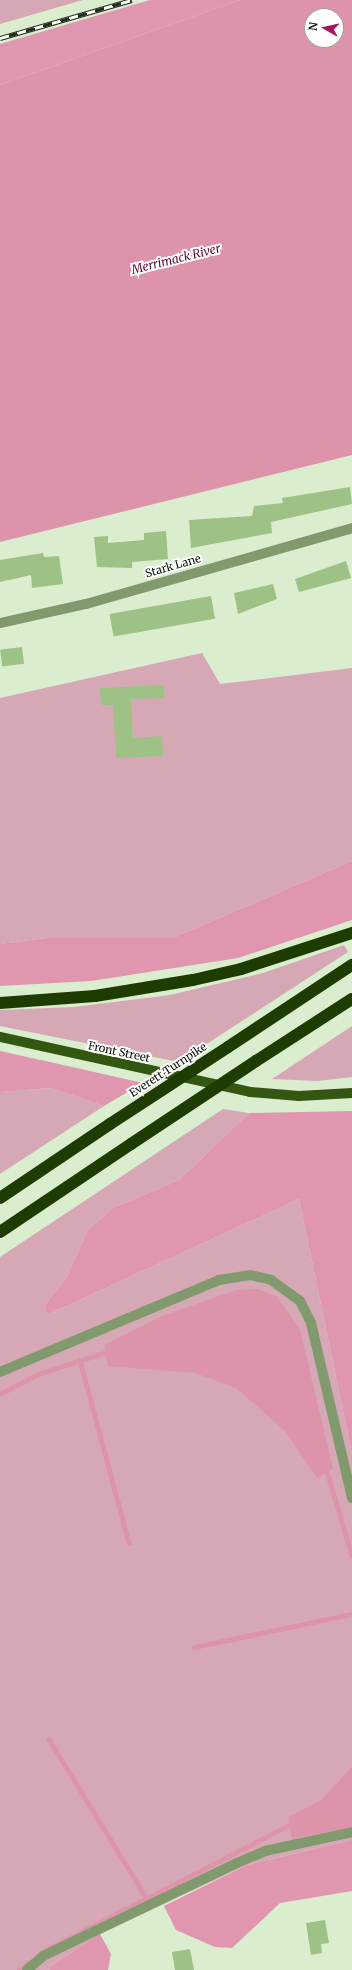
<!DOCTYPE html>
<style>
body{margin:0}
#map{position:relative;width:352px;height:1970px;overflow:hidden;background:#daedce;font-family:Merriweather,serif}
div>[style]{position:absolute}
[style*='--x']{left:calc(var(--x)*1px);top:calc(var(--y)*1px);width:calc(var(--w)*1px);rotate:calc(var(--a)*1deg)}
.green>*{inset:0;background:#d6a8b6}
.forest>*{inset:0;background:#df96ae}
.water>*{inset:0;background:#dd94ab}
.stream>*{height:4.5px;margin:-2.25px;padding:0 2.25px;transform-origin:2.25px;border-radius:2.25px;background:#dd94ab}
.building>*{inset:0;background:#9ec285;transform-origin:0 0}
.minor>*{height:10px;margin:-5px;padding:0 5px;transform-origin:5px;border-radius:5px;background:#809a6e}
.major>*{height:10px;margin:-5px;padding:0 5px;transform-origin:5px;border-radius:5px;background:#335611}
.highway>*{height:12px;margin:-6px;padding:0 6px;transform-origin:6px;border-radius:6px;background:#1f3c00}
.rail>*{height:4.5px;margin-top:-2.25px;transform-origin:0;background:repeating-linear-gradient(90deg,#fff 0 9px,#22291d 0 18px);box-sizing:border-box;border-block:1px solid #22291d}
.highway-bridge>*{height:12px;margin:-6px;padding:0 6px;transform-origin:6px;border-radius:6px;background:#1f3c00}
span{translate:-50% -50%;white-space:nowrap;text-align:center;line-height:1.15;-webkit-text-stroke:4px #fff;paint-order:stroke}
.street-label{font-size:11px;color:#0c1208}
.water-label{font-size:12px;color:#600833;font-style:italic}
.north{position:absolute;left:304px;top:8px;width:40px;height:40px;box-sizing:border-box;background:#fff;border:1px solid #9ea09c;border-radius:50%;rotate:278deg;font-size:11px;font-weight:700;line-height:16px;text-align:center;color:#0c1208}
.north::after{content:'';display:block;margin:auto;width:14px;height:18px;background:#a4155a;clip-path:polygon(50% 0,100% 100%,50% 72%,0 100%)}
</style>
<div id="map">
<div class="green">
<div style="clip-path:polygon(0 0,83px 0,0 24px)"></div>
<div style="clip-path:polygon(202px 653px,220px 684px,352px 668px,352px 861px,173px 938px,47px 938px,0 944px,0 698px)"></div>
<div style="clip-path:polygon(344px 945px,348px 952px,179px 1062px,0 1026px,0 1010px,74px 1007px,170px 995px,263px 973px)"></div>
<div style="clip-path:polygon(352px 1026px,352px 1077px,318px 1081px,272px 1079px)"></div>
<div style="clip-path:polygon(51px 1088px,104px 1106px,0 1174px,0 1092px)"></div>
<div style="clip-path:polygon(223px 1109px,249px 1113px,179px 1180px,113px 1208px,88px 1230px,66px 1278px,44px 1306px,47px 1315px,299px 1199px,352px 1454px,352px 1840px,247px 1865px,100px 1934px,49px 1967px,50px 1970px,0 1970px,0 1257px)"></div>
</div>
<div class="forest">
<div style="clip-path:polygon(150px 0,240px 0,0 85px,0 44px)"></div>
<div style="clip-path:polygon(352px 861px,352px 920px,238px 958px,91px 981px,0 986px,0 944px,47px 938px,173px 938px)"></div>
<div style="clip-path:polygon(0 1051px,72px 1067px,143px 1083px,104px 1106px,51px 1088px,0 1092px)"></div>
<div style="clip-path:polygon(352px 1111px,352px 1454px,299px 1199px,47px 1315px,44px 1306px,66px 1278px,88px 1230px,113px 1208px,179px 1180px,249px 1113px)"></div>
<div style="clip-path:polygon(352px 1840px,352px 1891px,280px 1903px,232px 1948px,215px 1947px,176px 1930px,164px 1906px,247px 1865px)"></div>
<div style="clip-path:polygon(100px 1934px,111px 1954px,108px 1970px,50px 1970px,49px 1967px)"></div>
</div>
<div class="water">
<div style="clip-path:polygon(evenodd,240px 0,352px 0,352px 455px,0 542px,0 85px,240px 0,312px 16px,336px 16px,336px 40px,312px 40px,312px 16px)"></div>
<div style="clip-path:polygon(258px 1289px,276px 1296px,300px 1329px,333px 1469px,317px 1478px,285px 1431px,236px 1388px,195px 1373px,108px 1366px,104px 1345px,162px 1316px,236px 1290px)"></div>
<div style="clip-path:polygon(352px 1767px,352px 1827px,292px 1839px,288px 1817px,321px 1800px)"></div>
</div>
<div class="stream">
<div style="--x:80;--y:1360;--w:189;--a:75"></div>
<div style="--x:0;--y:1394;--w:43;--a:-27.8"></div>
<div style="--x:38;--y:1374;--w:76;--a:-17.7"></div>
<div style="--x:326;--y:1468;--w:91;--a:73.4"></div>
<div style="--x:194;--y:1647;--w:161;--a:-11.8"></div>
<div style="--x:49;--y:1739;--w:185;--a:58.5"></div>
<div style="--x:46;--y:1950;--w:280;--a:-27.2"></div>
<div style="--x:19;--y:1970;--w:12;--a:-35"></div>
</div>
<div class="building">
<div style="clip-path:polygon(350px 487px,352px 504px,271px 522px,272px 533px,191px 548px,189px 520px,252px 516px,254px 506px,283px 503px,282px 498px)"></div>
<div style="clip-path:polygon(166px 531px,168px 559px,132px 562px,132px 568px,97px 567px,94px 537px,108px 536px,108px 543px,144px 540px,144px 533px)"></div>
<div style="clip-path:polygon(43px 553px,44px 557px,59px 556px,63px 584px,32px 588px,31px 575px,0 582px,0 560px)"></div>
<div style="clip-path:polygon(346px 561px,351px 578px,299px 592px,295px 579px)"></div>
<div style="clip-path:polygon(273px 584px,277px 599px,238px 614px,234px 593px)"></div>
<div style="left:211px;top:596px;width:23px;height:103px;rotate:80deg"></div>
<div style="left:22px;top:647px;width:17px;height:22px;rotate:83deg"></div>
<div style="clip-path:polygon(164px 685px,165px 698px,131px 699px,133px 738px,162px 736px,163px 756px,116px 758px,113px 705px,101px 705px,100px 688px)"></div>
<div style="clip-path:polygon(325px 1920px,329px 1943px,321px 1944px,322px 1953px,311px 1955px,306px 1923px)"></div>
<div style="clip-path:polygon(190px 1949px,194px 1970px,175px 1970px,172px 1952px)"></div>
</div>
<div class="minor">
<div style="--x:0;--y:623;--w:88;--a:-12.5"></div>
<div style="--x:86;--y:604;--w:277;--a:-15.9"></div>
<div style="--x:0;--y:1372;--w:238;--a:-22.8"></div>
<div style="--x:219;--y:1280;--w:31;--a:-9"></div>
<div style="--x:250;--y:1275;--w:22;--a:13"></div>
<div style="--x:271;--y:1280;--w:36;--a:36"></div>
<div style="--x:300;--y:1301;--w:25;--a:63"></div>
<div style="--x:311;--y:1323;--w:180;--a:76.8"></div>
<div style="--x:27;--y:1970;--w:21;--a:-41"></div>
<div style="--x:43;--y:1956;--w:215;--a:-25.6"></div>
<div style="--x:237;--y:1863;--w:30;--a:-23"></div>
<div style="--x:265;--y:1851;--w:89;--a:-12.3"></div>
</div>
<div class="major">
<div style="--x:0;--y:1037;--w:256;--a:12.4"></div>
<div style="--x:250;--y:1092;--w:49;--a:4.7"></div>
<div style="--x:299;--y:1096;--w:53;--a:-3.2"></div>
</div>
<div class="highway">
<div style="--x:0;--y:1003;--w:95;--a:-4.2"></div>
<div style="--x:95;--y:996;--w:99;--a:-9.3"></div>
<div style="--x:193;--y:980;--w:49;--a:-12.9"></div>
<div style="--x:241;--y:969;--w:117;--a:-18"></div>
<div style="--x:228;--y:1047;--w:149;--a:-33.5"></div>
<div style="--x:256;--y:1061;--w:114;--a:-32.9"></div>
<div style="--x:0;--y:1198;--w:133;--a:-33.9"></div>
<div style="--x:0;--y:1232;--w:158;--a:-33.9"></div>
</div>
<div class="rail">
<div style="--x:0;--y:38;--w:137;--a:-16.1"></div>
</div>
<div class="highway-bridge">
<div style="--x:110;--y:1124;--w:141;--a:-33.1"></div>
<div style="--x:131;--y:1144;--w:150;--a:-33.6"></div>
</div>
<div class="street-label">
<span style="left:173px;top:566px;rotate:-16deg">Stark Lane</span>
<span style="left:119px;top:1052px;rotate:12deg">Front Street</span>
<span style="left:168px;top:1070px;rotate:-33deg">Everett Turnpike</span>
</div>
<div class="water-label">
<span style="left:176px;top:259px;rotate:-14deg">Merrimack River</span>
</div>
<div class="north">N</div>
</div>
